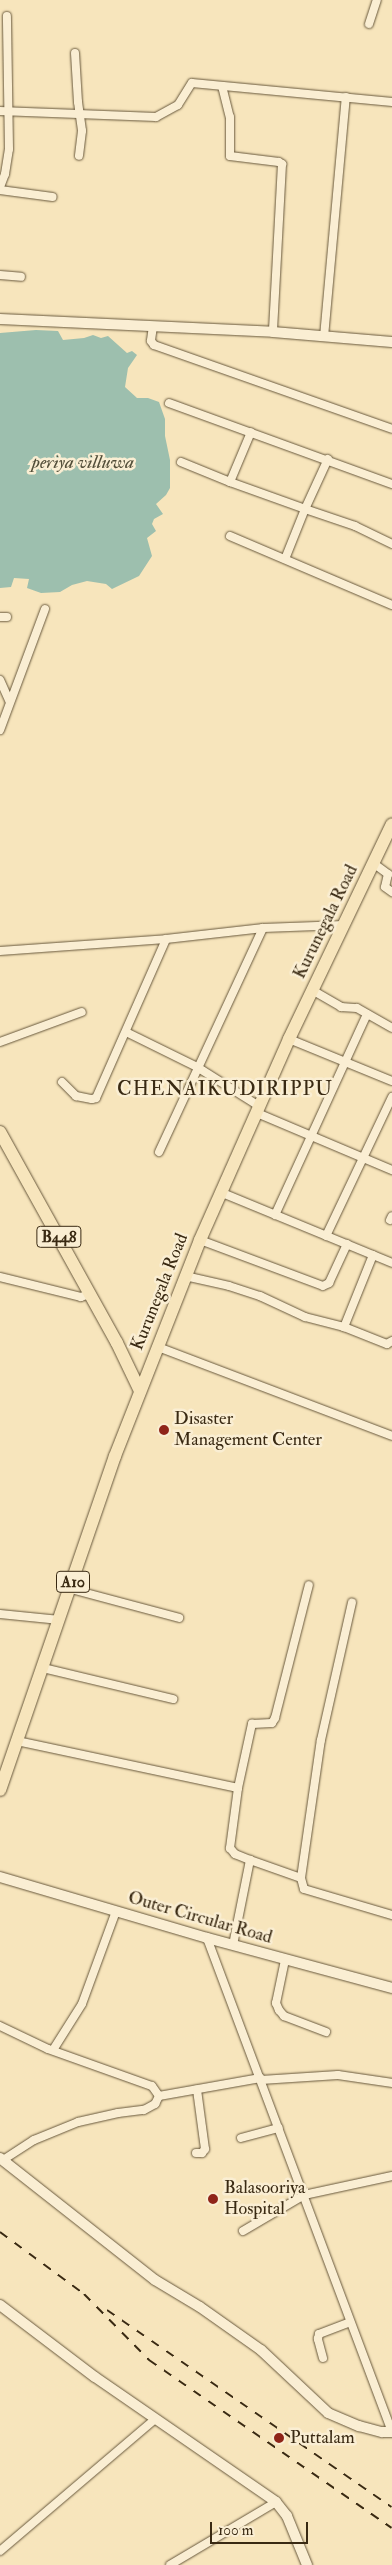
<!DOCTYPE html>
<style>
body{margin:0}
#map{position:relative;width:392px;height:2565px;overflow:hidden;background:#f7e5bc;font-family:"IM FELL Double Pica",serif}
div>[style]{position:absolute}
[style*='--x']{left:calc(var(--x)*1px);top:calc(var(--y)*1px);width:calc(var(--w)*1px);rotate:calc(var(--a)*1deg)}
.water>*{inset:0;background:#9dbfae}
.roads{filter:drop-shadow(0 0 1px #68583c) drop-shadow(0 0 1px #68583c)}
.minor>*{height:8px;margin:-4px;padding:0 4px;transform-origin:4px;border-radius:4px;background:#faeed3}
.tertiary>*{height:10px;margin:-5px;padding:0 5px;transform-origin:5px;border-radius:5px;background:#faeed3}
.primary>*{height:12px;margin:-6px;padding:0 6px;transform-origin:6px;border-radius:6px;background:#f7e5bc}
.trunk>*{height:12px;margin:-6px;padding:0 6px;transform-origin:6px;border-radius:6px;background:#f7e5bc}
.rail>*{height:2px;margin-top:-1px;transform-origin:0;background:repeating-linear-gradient(90deg,#392912 0 9px,transparent 0 18px)}
.dots>*{width:14px;height:14px;translate:-50% -50%;box-sizing:border-box;border:2px solid #faeed3;border-radius:50%}
span{translate:-50% -50%;white-space:nowrap;text-align:center;line-height:1.15;-webkit-text-stroke:5px #faeed3;paint-order:stroke}
.shield-label span{padding:1px 4px;background:#faeed3;border:1px solid;border-radius:4px;-webkit-text-stroke-width:0}
.shield-label{font-size:16px;color:#392912;font-weight:700}
.street-label{font-size:18px;color:#392912}
.poi-label{font-size:18px;color:#392912}
.left{translate:0 -50%;text-align:left}
.water-label{font-size:19px;color:#524e39;font-style:italic}
.quarter-label{font-size:20px;color:#392912;letter-spacing:1px}
.scale{position:absolute;left:210px;top:2522px;width:98px;height:22px;box-sizing:border-box;border:2px solid #392912;border-top:0;padding-left:6px;font-size:15px;line-height:18px;white-space:nowrap;color:#392912;-webkit-text-stroke:4px #faeed3;paint-order:stroke}
</style>
<div id="map">
<div class="water">
<div style="clip-path:polygon(36px 330px,58px 331px,63px 340px,84px 338px,93px 335px,101px 338px,108px 336px,127px 353px,132px 351px,137px 355px,128px 368px,125px 387px,137px 398px,148px 398px,159px 402px,165px 419px,165px 436px,170px 460px,170px 488px,166px 495px,156px 504px,163px 514px,154px 519px,152px 524px,156px 531px,147px 538px,152px 556px,139px 576px,112px 589px,106px 584px,87px 581px,72px 585px,60px 592px,41px 593px,27px 588px,29px 579px,14px 578px,11px 587px,0 588px,0 333px)"></div>
</div>
<div class="roads">
<div class="minor">
<div style="--x:369;--y:24;--w:25;--a:-72"></div>
<div style="--x:75;--y:53;--w:49;--a:86.5"></div>
<div style="--x:78;--y:102;--w:29;--a:82"></div>
<div style="--x:82;--y:131;--w:25;--a:97"></div>
<div style="--x:222;--y:86;--w:32;--a:76"></div>
<div style="--x:230;--y:117;--w:39;--a:90"></div>
<div style="--x:230;--y:156;--w:49;--a:7"></div>
<div style="--x:279;--y:162;--w:4;--a:34"></div>
<div style="--x:282;--y:164;--w:168;--a:93.1"></div>
<div style="--x:0;--y:111;--w:156;--a:2.2"></div>
<div style="--x:156;--y:117;--w:25;--a:-29"></div>
<div style="--x:178;--y:105;--w:26;--a:-58"></div>
<div style="--x:192;--y:83;--w:201;--a:5.4"></div>
<div style="--x:0;--y:187;--w:14;--a:-69"></div>
<div style="--x:5;--y:174;--w:25;--a:-81"></div>
<div style="--x:9;--y:149;--w:133;--a:-90.9"></div>
<div style="--x:0;--y:190;--w:53;--a:7.5"></div>
<div style="--x:0;--y:275;--w:21;--a:5"></div>
<div style="--x:153;--y:326;--w:15;--a:98"></div>
<div style="--x:151;--y:341;--w:5;--a:53"></div>
<div style="--x:154;--y:345;--w:252;--a:19.4"></div>
<div style="--x:324;--y:337;--w:241;--a:-84.8"></div>
<div style="--x:169;--y:403;--w:237;--a:20"></div>
<div style="--x:181;--y:462;--w:53;--a:22.2"></div>
<div style="--x:230;--y:482;--w:54;--a:-67.2"></div>
<div style="--x:230;--y:482;--w:80;--a:19.8"></div>
<div style="--x:305;--y:509;--w:55;--a:-65.3"></div>
<div style="--x:230;--y:536;--w:176;--a:23.1"></div>
<div style="--x:285;--y:559;--w:54;--a:-68.2"></div>
<div style="--x:305;--y:509;--w:53;--a:18.8"></div>
<div style="--x:355;--y:526;--w:41;--a:25.9"></div>
<div style="--x:0;--y:617;--w:7;--a:0"></div>
<div style="--x:0;--y:680;--w:24;--a:66"></div>
<div style="--x:0;--y:730;--w:129;--a:-69.6"></div>
<div style="--x:373;--y:863;--w:19;--a:36"></div>
<div style="--x:388;--y:874;--w:13;--a:103"></div>
<div style="--x:385;--y:887;--w:9;--a:36"></div>
<div style="--x:0;--y:951;--w:166;--a:-4.1"></div>
<div style="--x:166;--y:939;--w:98;--a:-6.5"></div>
<div style="--x:263;--y:928;--w:81;--a:-2.1"></div>
<div style="--x:312;--y:990;--w:34;--a:30"></div>
<div style="--x:341;--y:1007;--w:16;--a:4"></div>
<div style="--x:357;--y:1008;--w:40;--a:29.7"></div>
<div style="--x:126;--y:1032;--w:79;--a:26.2"></div>
<div style="--x:197;--y:1067;--w:73;--a:32.2"></div>
<div style="--x:289;--y:1039;--w:111;--a:22.2"></div>
<div style="--x:0;--y:1042;--w:87;--a:-20.1"></div>
<div style="--x:62;--y:1082;--w:20;--a:45"></div>
<div style="--x:76;--y:1096;--w:16;--a:11"></div>
<div style="--x:92;--y:1099;--w:4;--a:-14"></div>
<div style="--x:96;--y:1098;--w:174;--a:-66.2"></div>
<div style="--x:257;--y:1113;--w:147;--a:22.9"></div>
<div style="--x:159;--y:1152;--w:247;--a:-65.1"></div>
<div style="--x:220;--y:1192;--w:186;--a:22.4"></div>
<div style="--x:275;--y:1215;--w:221;--a:-65.4"></div>
<div style="--x:390;--y:1220;--w:4;--a:-63"></div>
<div style="--x:326;--y:1236;--w:154;--a:-64.6"></div>
<div style="--x:200;--y:1240;--w:131;--a:20.5"></div>
<div style="--x:323;--y:1286;--w:7;--a:-27"></div>
<div style="--x:329;--y:1283;--w:43;--a:-65.2"></div>
<div style="--x:373;--y:1255;--w:78;--a:111.9"></div>
<div style="--x:344;--y:1327;--w:46;--a:21.6"></div>
<div style="--x:387;--y:1344;--w:6;--a:-31"></div>
<div style="--x:185;--y:1276;--w:45;--a:12.8"></div>
<div style="--x:229;--y:1286;--w:33;--a:18"></div>
<div style="--x:260;--y:1296;--w:50;--a:25"></div>
<div style="--x:305;--y:1317;--w:40;--a:14.4"></div>
<div style="--x:0;--y:1277;--w:83;--a:13.9"></div>
<div style="--x:81;--y:1297;--w:9;--a:-21"></div>
<div style="--x:158;--y:1347;--w:250;--a:20.8"></div>
<div style="--x:71;--y:1589;--w:112;--a:15"></div>
<div style="--x:0;--y:1614;--w:60;--a:5.7"></div>
<div style="--x:43;--y:1668;--w:134;--a:13.4"></div>
<div style="--x:17;--y:1741;--w:226;--a:12"></div>
<div style="--x:238;--y:1788;--w:66;--a:-77.7"></div>
<div style="--x:252;--y:1724;--w:20;--a:-3"></div>
<div style="--x:272;--y:1723;--w:6;--a:-59"></div>
<div style="--x:275;--y:1718;--w:137;--a:-75.7"></div>
<div style="--x:238;--y:1788;--w:61;--a:97.6"></div>
<div style="--x:230;--y:1848;--w:8;--a:50"></div>
<div style="--x:235;--y:1854;--w:16;--a:22"></div>
<div style="--x:250;--y:1860;--w:54;--a:19.4"></div>
<div style="--x:301;--y:1878;--w:139;--a:-81.8"></div>
<div style="--x:321;--y:1740;--w:141;--a:-77.3"></div>
<div style="--x:301;--y:1878;--w:11;--a:75"></div>
<div style="--x:304;--y:1889;--w:92;--a:16.5"></div>
<div style="--x:207;--y:1938;--w:528;--a:69.47"></div>
<div style="--x:233;--y:1945;--w:87;--a:-78.7"></div>
<div style="--x:285;--y:1960;--w:44;--a:101.8"></div>
<div style="--x:276;--y:2003;--w:8;--a:67"></div>
<div style="--x:279;--y:2010;--w:8;--a:50"></div>
<div style="--x:284;--y:2016;--w:45;--a:20.9"></div>
<div style="--x:0;--y:2026;--w:53;--a:25.6"></div>
<div style="--x:48;--y:2049;--w:110;--a:19.6"></div>
<div style="--x:152;--y:2086;--w:12;--a:55"></div>
<div style="--x:159;--y:2096;--w:103;--a:-10.1"></div>
<div style="--x:53;--y:2050;--w:54;--a:-57.8"></div>
<div style="--x:82;--y:2004;--w:99;--a:-69.9"></div>
<div style="--x:261;--y:2080;--w:77;--a:-3.7"></div>
<div style="--x:338;--y:2075;--w:55;--a:8.4"></div>
<div style="--x:241;--y:2138;--w:39;--a:-15"></div>
<div style="--x:196;--y:2153;--w:6;--a:0"></div>
<div style="--x:202;--y:2153;--w:5;--a:-53"></div>
<div style="--x:205;--y:2149;--w:60;--a:-97.7"></div>
<div style="--x:3;--y:2160;--w:37;--a:-33"></div>
<div style="--x:34;--y:2140;--w:48;--a:-22.2"></div>
<div style="--x:78;--y:2122;--w:41;--a:-12.7"></div>
<div style="--x:118;--y:2113;--w:26;--a:-7"></div>
<div style="--x:144;--y:2110;--w:13;--a:-29"></div>
<div style="--x:155;--y:2104;--w:9;--a:-63"></div>
<div style="--x:243;--y:2231;--w:71;--a:-30.5"></div>
<div style="--x:304;--y:2195;--w:90;--a:-12.2"></div>
<div style="--x:323;--y:2358;--w:20;--a:-105"></div>
<div style="--x:318;--y:2339;--w:5;--a:-79"></div>
<div style="--x:319;--y:2334;--w:33;--a:-21"></div>
<div style="--x:0;--y:2551;--w:204;--a:-40.4"></div>
<div style="--x:170;--y:2565;--w:123;--a:-30.7"></div>
</div>
<div class="tertiary">
<div style="--x:0;--y:319;--w:273;--a:2.7"></div>
<div style="--x:273;--y:332;--w:119;--a:4.8"></div>
<div style="--x:0;--y:1877;--w:216;--a:16.4"></div>
<div style="--x:207;--y:1938;--w:192;--a:15.1"></div>
<div style="--x:0;--y:2158;--w:197;--a:38.2"></div>
<div style="--x:155;--y:2280;--w:52;--a:31"></div>
<div style="--x:200;--y:2307;--w:75;--a:35.2"></div>
<div style="--x:261;--y:2350;--w:92;--a:43.2"></div>
<div style="--x:328;--y:2413;--w:34;--a:23"></div>
<div style="--x:359;--y:2426;--w:24;--a:15"></div>
<div style="--x:382;--y:2432;--w:10;--a:0"></div>
<div style="--x:0;--y:2305;--w:119;--a:37.2"></div>
<div style="--x:95;--y:2377;--w:220;--a:34.6"></div>
<div style="--x:276;--y:2502;--w:18;--a:52"></div>
<div style="--x:287;--y:2516;--w:53;--a:67.8"></div>
</div>
<div class="primary">
<div style="--x:0;--y:1132;--w:241;--a:61"></div>
<div style="--x:117;--y:1343;--w:53;--a:64.4"></div>
</div>
<div class="trunk">
<div style="--x:0;--y:1790;--w:353;--a:-71"></div>
<div style="--x:115;--y:1456;--w:232;--a:-68.5"></div>
<div style="--x:200;--y:1240;--w:220;--a:-66.1"></div>
<div style="--x:289;--y:1039;--w:238;--a:-64.4"></div>
</div>
</div>
<div class="rail">
<div style="--x:0;--y:2232;--w:104;--a:36.4"></div>
<div style="--x:84;--y:2294;--w:93;--a:45.4"></div>
<div style="--x:149;--y:2360;--w:295;--a:34.7"></div>
<div style="--x:107;--y:2310;--w:346;--a:34.7"></div>
</div>
<div class="dots">
<div style="left:164px;top:1430px;background:#8f2418"></div>
<div style="left:213px;top:2199px;background:#8f2418"></div>
<div style="left:279px;top:2438px;background:#8f2418"></div>
</div>
<div class="shield-label">
<span style="left:59px;top:1237px">B448</span>
<span style="left:73px;top:1582px">A10</span>
</div>
<div class="street-label">
<span style="left:326px;top:922px;rotate:-64deg">Kurunegala Road</span>
<span style="left:160px;top:1292px;rotate:-68deg">Kurunegala Road</span>
<span style="left:200px;top:1918px;rotate:16deg">Outer Circular Road</span>
</div>
<div class="poi-label">
<span class="left" style="left:174px;top:1430px">Disaster<br>Management Center</span>
<span class="left" style="left:224px;top:2199px">Balasooriya<br>Hospital</span>
<span class="left" style="left:290px;top:2438px">Puttalam</span>
</div>
<div class="water-label">
<span style="left:83px;top:463px">periya villuwa</span>
</div>
<div class="quarter-label">
<span style="left:225px;top:1088px">CHENAIKUDIRIPPU</span>
</div>
<div class="scale">100 m</div>
</div>
